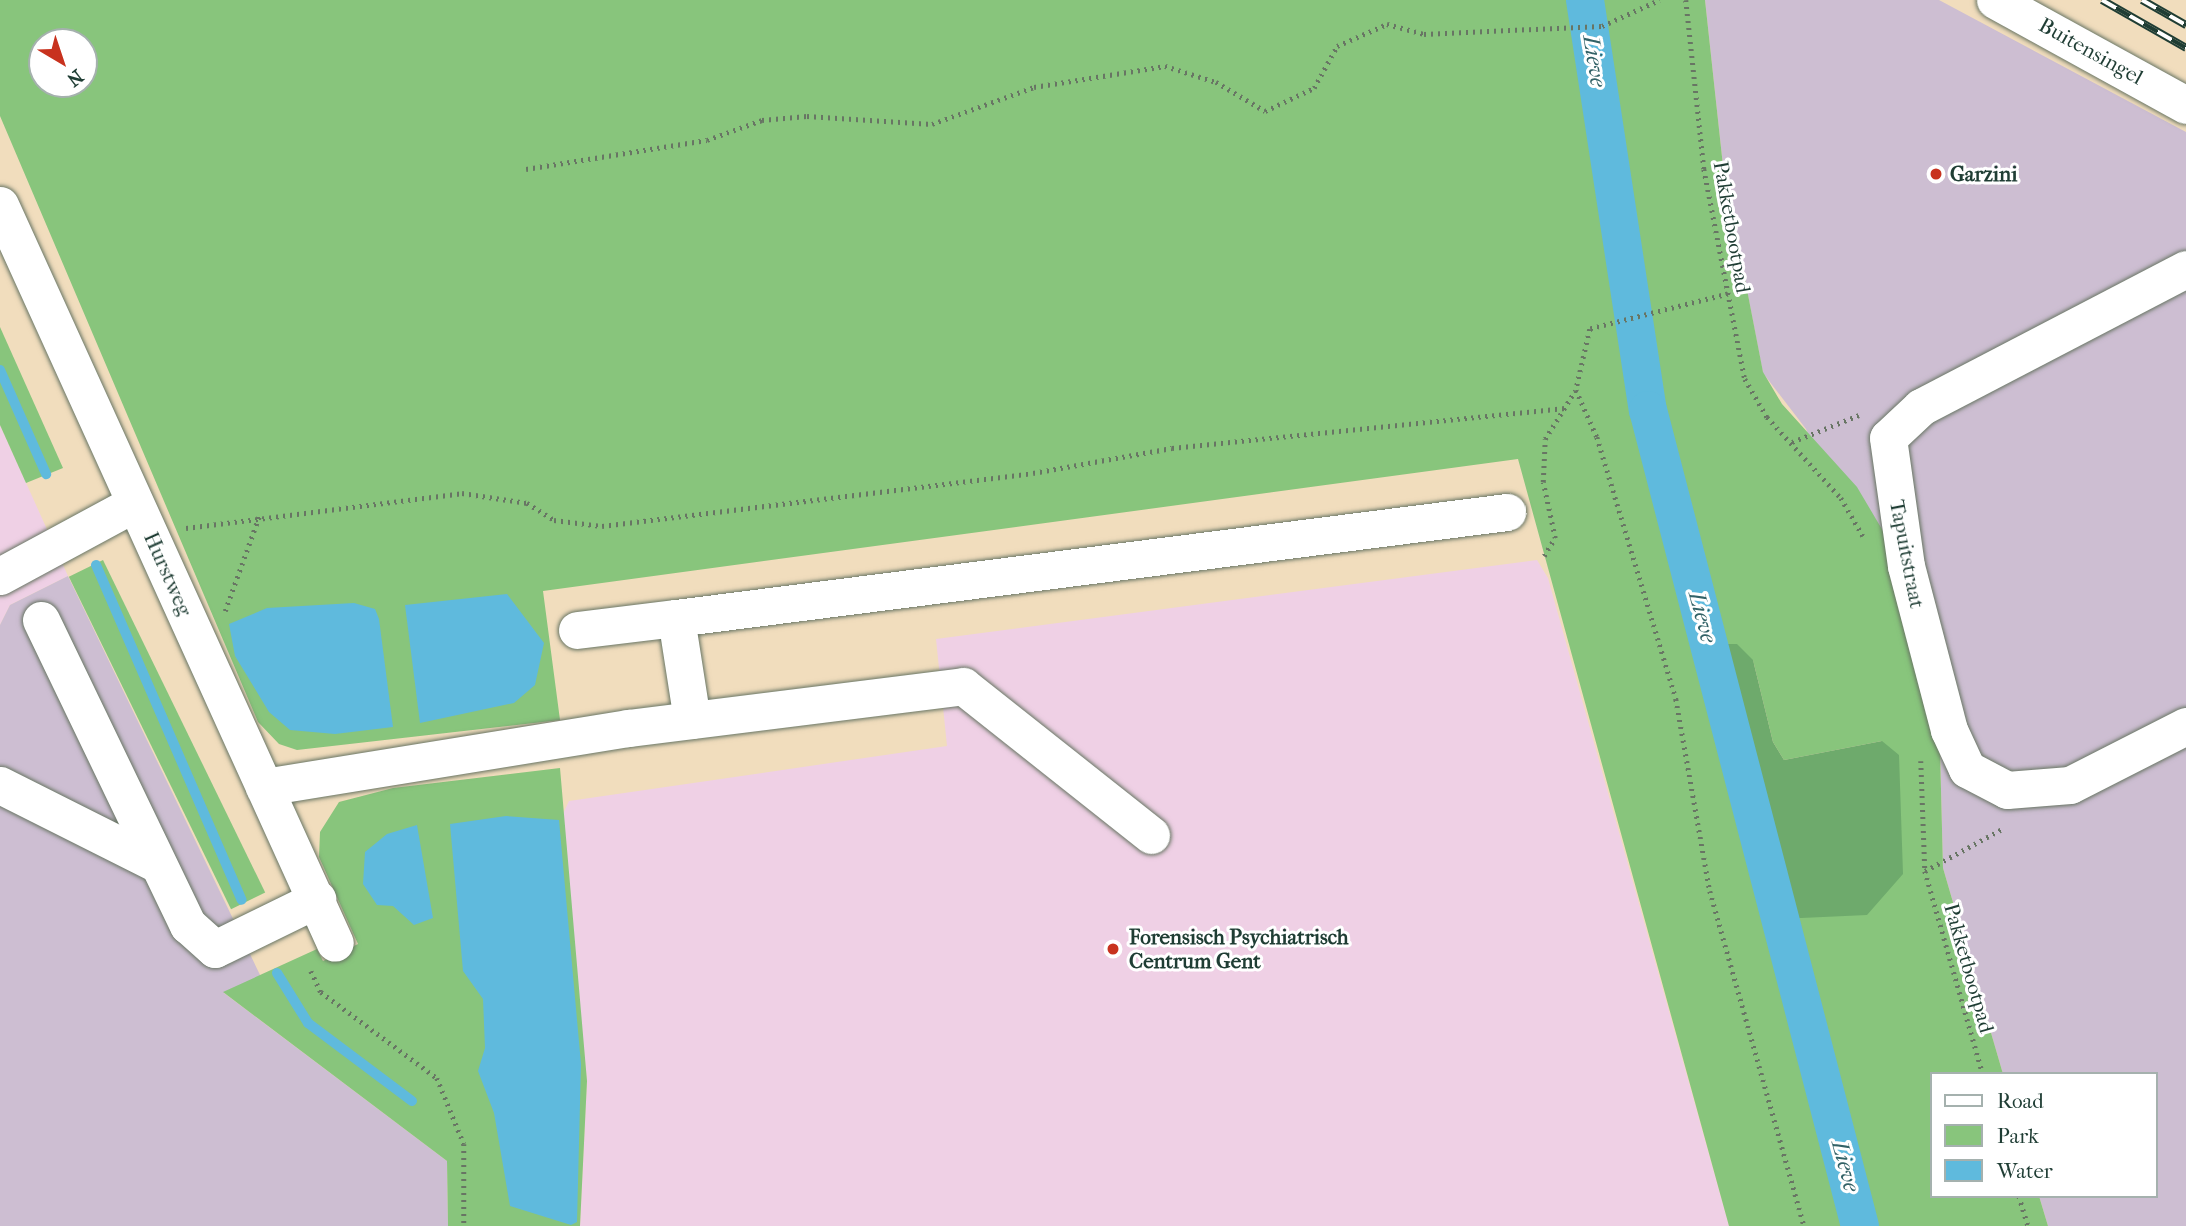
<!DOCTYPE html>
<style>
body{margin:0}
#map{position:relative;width:2186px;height:1226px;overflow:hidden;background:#f1ddbd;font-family:"IM FELL French Canon",serif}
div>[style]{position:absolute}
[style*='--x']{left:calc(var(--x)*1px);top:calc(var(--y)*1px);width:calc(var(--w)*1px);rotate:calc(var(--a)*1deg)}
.built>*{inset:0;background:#efd0e5}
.industrial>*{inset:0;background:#cdbed2}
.green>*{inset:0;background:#88c57c;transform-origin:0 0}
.forest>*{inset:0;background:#6eaa6c}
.water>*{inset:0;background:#5fbadd}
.stream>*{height:10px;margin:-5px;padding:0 5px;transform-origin:5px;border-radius:5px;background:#5fbadd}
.canal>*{height:38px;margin:-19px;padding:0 19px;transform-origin:19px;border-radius:19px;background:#5fbadd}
.path>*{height:4.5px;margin-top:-2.25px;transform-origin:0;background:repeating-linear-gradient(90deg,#687564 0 2px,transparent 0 7px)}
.roads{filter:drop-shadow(0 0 2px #687564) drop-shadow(0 0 2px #687564)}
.minor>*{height:37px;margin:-18.5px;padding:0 18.5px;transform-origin:18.5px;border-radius:18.5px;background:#fff}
.rail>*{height:8px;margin-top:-4px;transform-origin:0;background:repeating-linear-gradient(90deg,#fff 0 16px,#1f3d34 0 32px);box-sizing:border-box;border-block:2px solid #1f3d34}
.dots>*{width:19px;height:19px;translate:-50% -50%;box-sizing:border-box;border:4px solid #fff;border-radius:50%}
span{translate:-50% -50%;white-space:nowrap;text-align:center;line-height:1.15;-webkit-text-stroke:6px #fff;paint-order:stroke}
.street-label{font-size:21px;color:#1f3d34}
.poi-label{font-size:21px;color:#1f3d34;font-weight:700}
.left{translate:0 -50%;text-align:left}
.water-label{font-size:23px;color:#326267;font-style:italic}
.legend{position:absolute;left:1930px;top:1072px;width:228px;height:126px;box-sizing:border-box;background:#fff;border:2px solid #a5b1ae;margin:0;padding:9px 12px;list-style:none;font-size:21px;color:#1f3d34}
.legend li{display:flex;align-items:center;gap:14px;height:35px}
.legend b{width:35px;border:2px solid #a5b1ae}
.north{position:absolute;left:28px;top:28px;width:70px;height:70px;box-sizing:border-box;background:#fff;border:2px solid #a5b1ae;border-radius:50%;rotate:141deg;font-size:19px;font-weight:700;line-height:28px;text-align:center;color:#1f3d34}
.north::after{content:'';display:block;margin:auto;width:24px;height:32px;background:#c8321e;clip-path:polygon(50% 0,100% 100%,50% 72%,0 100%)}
</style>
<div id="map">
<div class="built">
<div style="clip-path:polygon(0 425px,68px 576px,10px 605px,0 625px)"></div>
<div style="clip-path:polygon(1537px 560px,1548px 578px,1729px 1226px,580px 1226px,587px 1081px,561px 818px,569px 801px,947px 746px,936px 639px)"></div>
</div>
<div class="industrial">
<div style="clip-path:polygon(1705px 0,1939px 0,2186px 132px,2186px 1226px,2048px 1226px,2039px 1196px,2156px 1196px,2156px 1074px,2003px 1074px,1943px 868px,1940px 750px,1806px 429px,1763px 373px,1723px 166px)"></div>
<div style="clip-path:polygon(68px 576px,261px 977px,224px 993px,447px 1161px,448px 1226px,0 1226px,0 625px,10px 605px)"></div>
</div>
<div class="green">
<div style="clip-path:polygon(evenodd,0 0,1705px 0,1723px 166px,1763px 372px,1782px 404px,1857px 487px,1886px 536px,1940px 750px,1943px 868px,2003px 1074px,1932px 1074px,1932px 1196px,2039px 1196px,2048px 1226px,1729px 1226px,1518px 459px,543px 591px,560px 720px,297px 750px,279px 744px,258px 722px,0 116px,0 0,42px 42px,84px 42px,84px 84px,42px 84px,42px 42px,0 0,1753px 660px,1773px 742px,1784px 760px,1882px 741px,1779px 919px,1753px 660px)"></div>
<div style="clip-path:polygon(0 327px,63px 468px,26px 483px,0 425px)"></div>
<div style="left:103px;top:560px;width:370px;height:38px;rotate:64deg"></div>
<div style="clip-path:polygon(560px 768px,587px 1081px,580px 1226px,448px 1226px,447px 1161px,223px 992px,317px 949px,323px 961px,358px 944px,319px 857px,320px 832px,339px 802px,393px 788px)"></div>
</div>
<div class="forest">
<div style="clip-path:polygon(1720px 644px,1737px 644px,1753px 660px,1773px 742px,1784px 760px,1882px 741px,1899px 755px,1903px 874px,1867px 915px,1779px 919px,1709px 655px)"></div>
</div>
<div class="water">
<div style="clip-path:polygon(507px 594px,544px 643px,535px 685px,514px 703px,420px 723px,405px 605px)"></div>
<div style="clip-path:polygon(354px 603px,375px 609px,379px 619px,393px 727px,335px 734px,290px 730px,269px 712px,235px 656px,229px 624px,267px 608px)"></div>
<div style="clip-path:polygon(506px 816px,559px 820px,581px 1064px,577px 1222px,571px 1225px,510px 1206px,494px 1113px,478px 1071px,485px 1048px,483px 999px,463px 971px,450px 824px)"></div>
<div style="clip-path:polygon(417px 825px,433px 918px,414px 925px,393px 906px,377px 905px,363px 884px,365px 852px,387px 834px)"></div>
</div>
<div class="stream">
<div style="--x:0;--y:370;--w:114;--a:66.1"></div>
<div style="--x:96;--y:565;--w:365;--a:66.5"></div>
<div style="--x:277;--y:973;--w:59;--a:58.2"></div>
<div style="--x:308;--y:1023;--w:130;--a:36.9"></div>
</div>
<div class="canal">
<div style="--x:1585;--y:0;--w:415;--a:81.3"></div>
<div style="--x:1648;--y:410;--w:843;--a:75.44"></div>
</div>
<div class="path">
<div style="--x:1686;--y:0;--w:170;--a:83.9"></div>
<div style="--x:1704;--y:169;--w:214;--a:79"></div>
<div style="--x:1745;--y:379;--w:44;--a:59.9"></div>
<div style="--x:1767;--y:417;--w:110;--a:47.6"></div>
<div style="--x:1841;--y:498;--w:44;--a:59.9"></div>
<div style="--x:526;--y:169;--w:183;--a:-9.1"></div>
<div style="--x:707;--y:140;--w:59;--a:-20"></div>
<div style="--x:762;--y:120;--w:45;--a:-5.1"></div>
<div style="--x:807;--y:116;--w:125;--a:3.7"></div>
<div style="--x:932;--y:124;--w:109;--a:-19.9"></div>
<div style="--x:1034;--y:87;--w:133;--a:-9.1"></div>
<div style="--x:1165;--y:66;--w:53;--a:17.4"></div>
<div style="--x:1216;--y:82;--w:57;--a:30.6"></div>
<div style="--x:1265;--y:111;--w:54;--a:-25.1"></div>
<div style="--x:1314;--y:88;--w:48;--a:-61.3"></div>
<div style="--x:1337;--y:46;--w:55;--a:-23.7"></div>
<div style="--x:1387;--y:24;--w:38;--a:15"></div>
<div style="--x:1424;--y:34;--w:178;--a:-2.6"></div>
<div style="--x:1602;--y:26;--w:63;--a:-24.5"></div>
<div style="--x:1728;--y:294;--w:142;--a:165.8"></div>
<div style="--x:1590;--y:329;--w:63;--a:102.9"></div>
<div style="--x:1576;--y:390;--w:51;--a:65.9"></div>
<div style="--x:1597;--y:437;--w:274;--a:73.2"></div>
<div style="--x:1676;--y:699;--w:195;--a:80"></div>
<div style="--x:1710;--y:891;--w:348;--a:74.3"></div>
<div style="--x:1792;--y:442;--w:72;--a:-21.9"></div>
<div style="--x:186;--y:528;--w:278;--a:-7.2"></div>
<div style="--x:462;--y:493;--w:66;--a:8.7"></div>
<div style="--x:527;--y:503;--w:32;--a:32"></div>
<div style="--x:554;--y:520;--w:48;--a:7.1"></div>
<div style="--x:602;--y:526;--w:434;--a:-7"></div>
<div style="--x:1033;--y:473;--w:141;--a:-10.2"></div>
<div style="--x:1172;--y:448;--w:395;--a:-5.8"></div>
<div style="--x:1544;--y:556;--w:21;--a:-59"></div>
<div style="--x:1555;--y:538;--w:57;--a:-102.1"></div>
<div style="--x:1543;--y:482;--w:43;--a:-87.3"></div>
<div style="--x:1545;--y:439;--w:57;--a:-58"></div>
<div style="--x:225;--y:611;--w:103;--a:-70.2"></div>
<div style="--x:1921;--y:761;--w:110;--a:87.9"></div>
<div style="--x:1925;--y:871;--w:211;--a:74.1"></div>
<div style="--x:1925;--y:871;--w:90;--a:-28.6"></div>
<div style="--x:311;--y:971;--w:23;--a:65"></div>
<div style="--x:321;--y:992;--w:144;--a:36.6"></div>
<div style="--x:437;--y:1078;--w:71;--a:67.8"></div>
<div style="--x:464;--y:1144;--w:82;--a:90"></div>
<div style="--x:2019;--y:1196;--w:31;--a:73"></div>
</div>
<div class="roads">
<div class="minor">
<div style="--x:1995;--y:0;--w:218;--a:28.8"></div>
<div style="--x:0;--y:205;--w:810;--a:65.59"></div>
<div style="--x:2186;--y:269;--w:299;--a:152.5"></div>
<div style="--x:1921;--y:407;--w:45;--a:136.8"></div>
<div style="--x:1888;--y:438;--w:129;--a:82"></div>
<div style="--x:1906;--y:566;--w:170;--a:75.3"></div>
<div style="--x:1949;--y:730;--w:43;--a:65.2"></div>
<div style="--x:1967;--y:769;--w:45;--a:27.7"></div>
<div style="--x:2007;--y:790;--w:63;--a:-4.5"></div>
<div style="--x:2070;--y:785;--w:130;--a:-27"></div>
<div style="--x:0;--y:576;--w:153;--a:-28.4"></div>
<div style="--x:41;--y:620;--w:339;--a:64.3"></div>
<div style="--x:188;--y:925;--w:36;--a:42"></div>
<div style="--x:215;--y:949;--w:114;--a:-26.1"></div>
<div style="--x:577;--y:630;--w:100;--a:-6.9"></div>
<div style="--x:692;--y:720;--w:103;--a:-98.9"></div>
<div style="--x:676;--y:618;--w:838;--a:-7.27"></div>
<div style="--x:0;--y:785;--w:176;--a:26.7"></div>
<div style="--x:264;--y:787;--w:369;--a:-9.2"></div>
<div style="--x:628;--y:728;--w:338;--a:-7.1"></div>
<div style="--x:963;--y:686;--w:240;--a:38.4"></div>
</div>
</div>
<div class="rail">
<div style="--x:2102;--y:0;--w:97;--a:29.7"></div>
<div style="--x:2142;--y:0;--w:51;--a:29.6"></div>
</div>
<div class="dots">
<div style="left:1936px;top:174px;background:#c8321e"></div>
<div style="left:1113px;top:949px;background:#c8321e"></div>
</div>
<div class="street-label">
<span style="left:2091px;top:51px;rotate:29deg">Buitensingel</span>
<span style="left:1732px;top:227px;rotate:80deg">Pakketbootpad</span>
<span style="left:1907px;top:554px;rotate:79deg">Tapuitstraat</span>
<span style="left:168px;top:574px;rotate:66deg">Hurstweg</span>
<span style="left:1969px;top:968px;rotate:74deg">Pakketbootpad</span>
</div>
<div class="poi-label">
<span class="left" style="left:1950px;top:174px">Garzini</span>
<span class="left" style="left:1129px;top:949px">Forensisch Psychiatrisch<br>Centrum Gent</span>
</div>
<div class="water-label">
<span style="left:1594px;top:61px;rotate:81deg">Lieve</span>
<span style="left:1702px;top:617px;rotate:75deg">Lieve</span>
<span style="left:1845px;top:1166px;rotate:75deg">Lieve</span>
</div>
<ul class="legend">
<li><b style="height:9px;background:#fff"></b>Road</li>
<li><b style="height:19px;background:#88c57c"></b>Park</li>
<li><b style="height:19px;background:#5fbadd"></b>Water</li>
</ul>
<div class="north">N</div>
</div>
